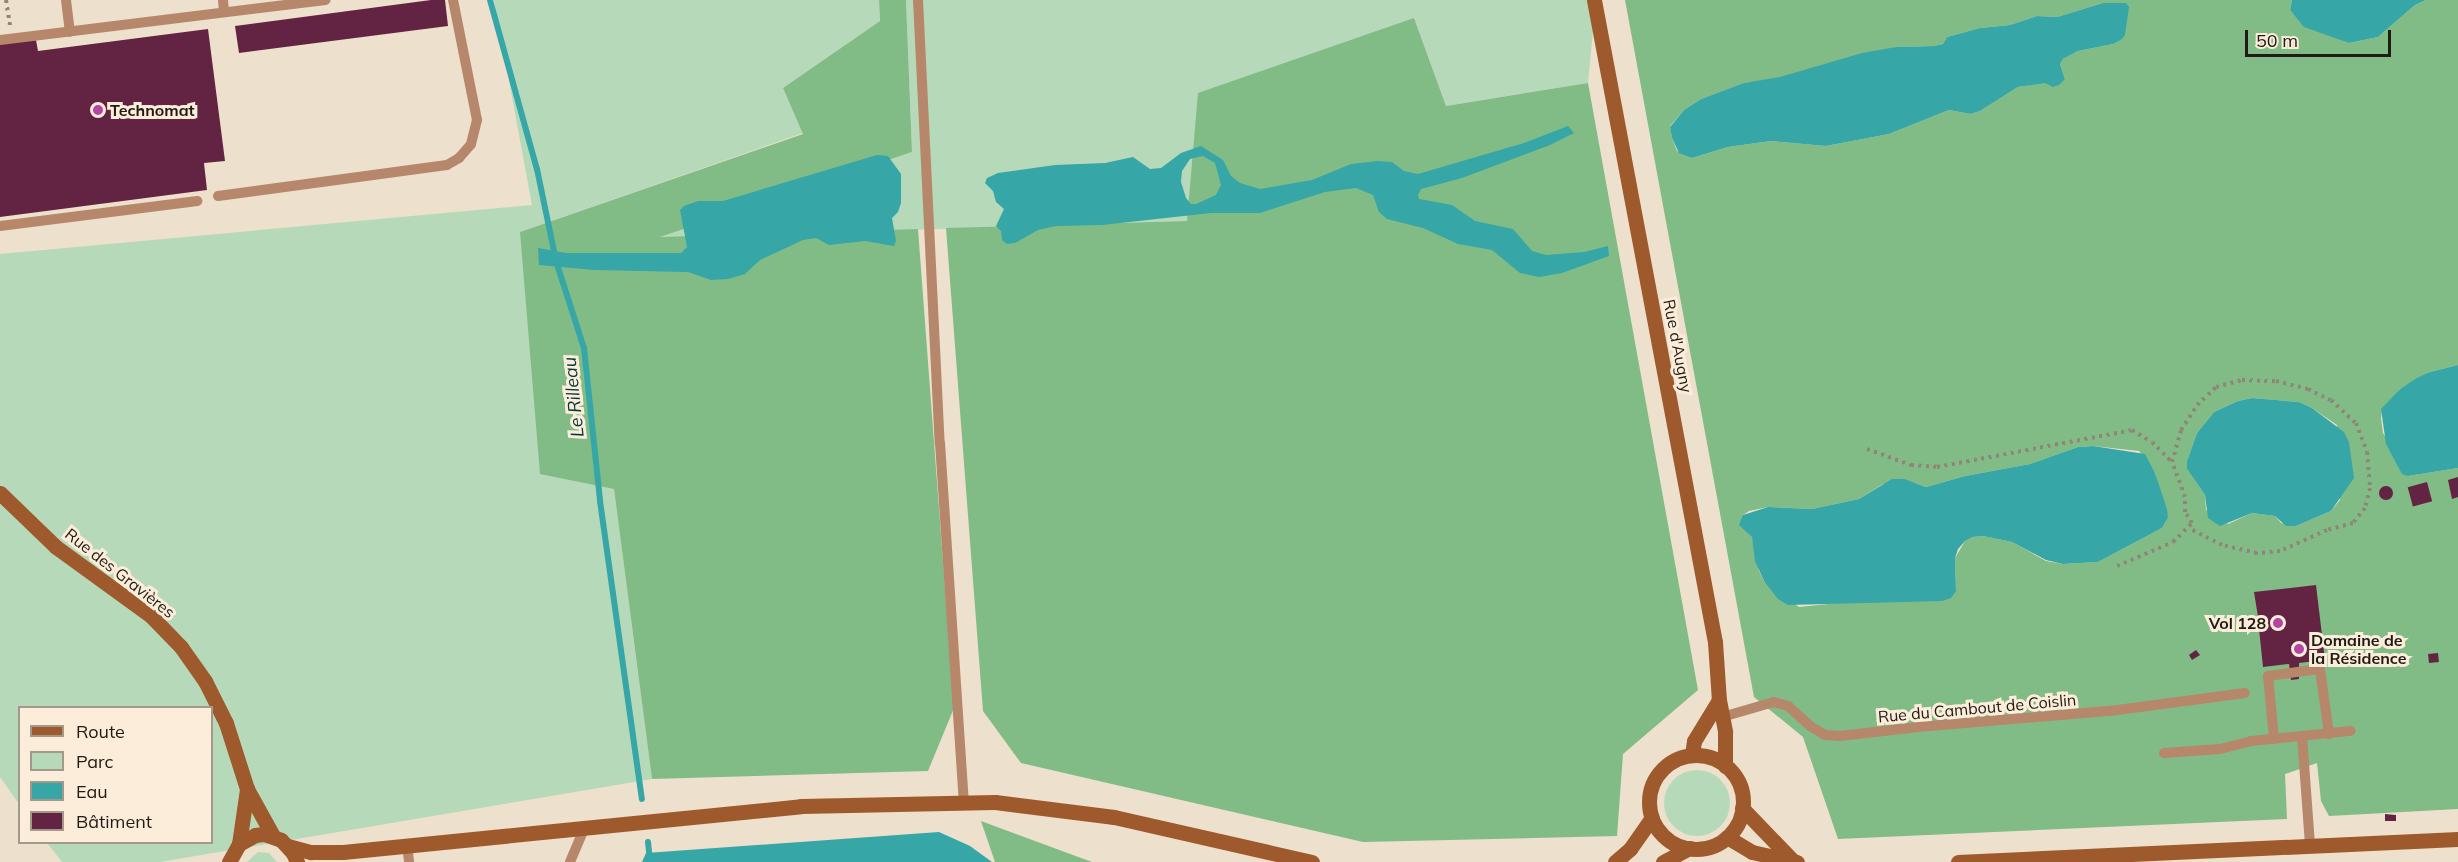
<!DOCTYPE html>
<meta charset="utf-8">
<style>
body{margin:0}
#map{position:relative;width:2458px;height:862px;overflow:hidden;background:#ede0cc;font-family:Mulish,sans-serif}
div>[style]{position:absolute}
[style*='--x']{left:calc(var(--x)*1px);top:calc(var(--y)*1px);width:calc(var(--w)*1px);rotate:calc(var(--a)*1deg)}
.green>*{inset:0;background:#b6dab9}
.round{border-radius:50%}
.forest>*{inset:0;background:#81bc87}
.water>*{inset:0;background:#36a6a7}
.stream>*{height:6px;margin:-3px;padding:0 3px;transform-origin:3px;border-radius:3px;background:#36a6a7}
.building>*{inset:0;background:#632443;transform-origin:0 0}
.path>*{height:4px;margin-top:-2px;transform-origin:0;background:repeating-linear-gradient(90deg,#8f8678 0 3px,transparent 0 7.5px)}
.service>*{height:10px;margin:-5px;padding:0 5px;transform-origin:5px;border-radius:5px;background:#b7876b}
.secondary>*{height:15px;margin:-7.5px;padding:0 7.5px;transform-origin:7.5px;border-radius:7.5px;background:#9e5a2c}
.secondary>.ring{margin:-7.5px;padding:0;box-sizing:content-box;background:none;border:15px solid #9e5a2c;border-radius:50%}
.dots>*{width:16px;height:16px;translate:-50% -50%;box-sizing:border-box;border:3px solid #fbedd9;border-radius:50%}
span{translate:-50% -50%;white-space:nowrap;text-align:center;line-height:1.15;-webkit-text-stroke:6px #fbedd9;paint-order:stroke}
.poi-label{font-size:16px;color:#201b14;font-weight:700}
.left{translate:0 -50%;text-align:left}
.right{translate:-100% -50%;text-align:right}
.street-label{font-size:16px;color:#201b14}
.water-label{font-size:18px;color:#023839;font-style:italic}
.legend{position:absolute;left:18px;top:706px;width:195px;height:138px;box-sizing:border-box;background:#fbedd9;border:2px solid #a3998a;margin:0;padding:8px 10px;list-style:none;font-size:18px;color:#201b14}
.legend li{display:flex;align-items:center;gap:12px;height:30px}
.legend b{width:30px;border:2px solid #a3998a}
.scale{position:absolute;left:2245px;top:30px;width:146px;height:27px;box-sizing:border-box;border:3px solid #201b14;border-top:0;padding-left:8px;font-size:18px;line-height:21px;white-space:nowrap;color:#201b14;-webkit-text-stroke:4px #fbedd9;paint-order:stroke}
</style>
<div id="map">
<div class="green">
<div style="clip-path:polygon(494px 0,879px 0,880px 21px,783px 88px,803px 133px,520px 232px,614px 489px,652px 779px,160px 862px,62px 862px,47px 843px,212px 842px,212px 708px,20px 708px,19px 804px,0 777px,0 254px,532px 205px)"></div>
<div style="clip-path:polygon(906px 0,1596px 0,1588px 83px,1446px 106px,1414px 18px,1187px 221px,657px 238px,912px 152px)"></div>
<div class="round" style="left:1664px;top:770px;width:66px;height:66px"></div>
<div style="clip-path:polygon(258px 852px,269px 853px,277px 862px,247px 862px)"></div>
</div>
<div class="forest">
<div style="clip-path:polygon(879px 0,906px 0,912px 152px,660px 237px,918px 229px,954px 708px,928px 771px,652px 779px,614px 489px,540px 474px,520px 232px,803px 134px,783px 88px,880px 21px)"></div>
<div style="clip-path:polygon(evenodd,1625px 0,2292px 0,2290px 10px,2302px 23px,2349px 43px,2378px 37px,2415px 5px,2426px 0,2458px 0,2458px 365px,2430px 372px,2400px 389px,2382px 409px,2381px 418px,2383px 433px,2408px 476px,2458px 468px,2458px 809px,2329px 816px,2321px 801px,2317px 763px,2285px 774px,2287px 819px,1838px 839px,1803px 737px,1754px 697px,1625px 0,2103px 3px,2126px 3px,2113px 44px,2078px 51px,2063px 59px,2060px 64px,2065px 79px,2018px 87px,1980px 111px,1971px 114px,1949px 110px,1889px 134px,1826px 146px,1771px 141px,1728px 147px,1692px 158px,1677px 151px,1672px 138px,1670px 126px,1684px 110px,1701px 99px,1745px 83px,1780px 78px,1896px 47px,1934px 46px,1943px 44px,1947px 37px,1980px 28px,2010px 25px,2037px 16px,2057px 17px,2103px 3px,1625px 0,2252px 398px,2299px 402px,2312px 408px,2337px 425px,2340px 500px,2331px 511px,2296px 526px,2281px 523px,2275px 516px,2252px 513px,2228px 524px,2206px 510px,2205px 495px,2187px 469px,2187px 461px,2197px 433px,2214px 412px,2238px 401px,2252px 398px,1625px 0,2093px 446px,2139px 451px,2155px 473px,2168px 518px,2162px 528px,2098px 562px,2063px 564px,2046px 561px,2012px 542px,1983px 536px,1973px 537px,1965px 541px,1955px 558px,1956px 591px,1799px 607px,1764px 581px,1759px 571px,1752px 537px,1743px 515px,1749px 511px,1768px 507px,1812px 509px,1859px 499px,1883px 484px,1915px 483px,1926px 487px,1965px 476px,2030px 464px,2078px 447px,2093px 446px)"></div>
<div style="clip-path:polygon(1414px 18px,1446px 106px,1588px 83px,1698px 690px,1623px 754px,1617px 836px,1363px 842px,1021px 763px,983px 711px,946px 228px,1187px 221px,1198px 93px)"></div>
<div style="clip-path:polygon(981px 821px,1092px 862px,995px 862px)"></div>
</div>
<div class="water">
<div style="clip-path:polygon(2292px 0,2426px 0,2415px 5px,2378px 37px,2349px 43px,2304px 27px,2290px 10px)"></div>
<div style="clip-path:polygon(2103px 3px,2126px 3px,2129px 7px,2125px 35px,2122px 39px,2113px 44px,2078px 51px,2063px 59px,2060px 64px,2065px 79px,2059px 85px,2053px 87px,2045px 83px,2018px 87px,1980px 111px,1971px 114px,1949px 110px,1889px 134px,1826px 146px,1771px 141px,1728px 147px,1692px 158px,1679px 153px,1672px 138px,1670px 127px,1684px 110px,1701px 99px,1744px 83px,1780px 77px,1862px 53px,1896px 47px,1934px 46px,1943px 44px,1947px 37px,1980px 28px,2010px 25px,2037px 16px,2057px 17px)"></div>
<div style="clip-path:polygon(evenodd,1568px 126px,1574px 133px,1550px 145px,1462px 178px,1421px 189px,1418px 195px,1419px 199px,1452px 205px,1475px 221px,1513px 229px,1532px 251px,1546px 255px,1584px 252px,1608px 246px,1609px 256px,1562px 273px,1539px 277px,1520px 273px,1492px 250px,1458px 244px,1423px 228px,1387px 219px,1379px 212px,1373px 195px,1356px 188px,1325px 192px,1260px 213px,1211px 213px,1102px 225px,1056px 226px,1038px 230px,1015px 243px,1007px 244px,1002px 240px,1001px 231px,996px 226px,1004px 209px,996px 202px,993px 191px,985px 183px,987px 178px,998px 173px,1055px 165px,1105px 163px,1133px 157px,1150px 169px,1161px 168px,1181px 153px,1201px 146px,1223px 160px,1231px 176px,1240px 183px,1260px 189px,1312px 180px,1351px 164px,1378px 161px,1392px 162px,1404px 171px,1418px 174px,1524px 143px,1568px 126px,1203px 156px,1215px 163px,1221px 185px,1216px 195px,1196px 204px,1191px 204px,1186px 198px,1181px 182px,1182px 171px,1190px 159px,1203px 156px)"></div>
<div style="clip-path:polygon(877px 155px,888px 156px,901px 174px,901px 203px,898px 212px,892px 218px,896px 241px,894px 246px,865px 241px,829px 245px,816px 238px,803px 240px,760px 260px,745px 274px,728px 279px,711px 280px,688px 272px,594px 270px,539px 265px,538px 248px,566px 253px,681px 253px,687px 247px,680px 210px,684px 206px,698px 201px,723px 201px)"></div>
<div style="clip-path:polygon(2458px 365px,2458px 468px,2408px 476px,2402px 474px,2386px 444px,2381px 409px,2400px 389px,2417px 378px,2430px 372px)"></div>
<div style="clip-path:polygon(2252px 398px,2299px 402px,2312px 408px,2344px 432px,2349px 442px,2354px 478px,2331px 511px,2296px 526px,2286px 526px,2275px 516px,2252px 513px,2220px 526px,2208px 518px,2205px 495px,2187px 469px,2187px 461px,2197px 433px,2214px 412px,2238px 401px)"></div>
<div style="clip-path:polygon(2093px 446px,2145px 454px,2155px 473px,2167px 509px,2168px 518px,2162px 528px,2098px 562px,2063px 564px,2046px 560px,2012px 542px,1983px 536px,1973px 537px,1965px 541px,1958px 549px,1955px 558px,1956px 591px,1951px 598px,1942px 601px,1788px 605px,1778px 599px,1764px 581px,1755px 561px,1752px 537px,1739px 525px,1743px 515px,1768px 507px,1812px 509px,1859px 499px,1892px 479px,1904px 479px,1926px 487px,1965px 476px,2030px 464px,2078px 447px)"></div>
<div style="clip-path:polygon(939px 832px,970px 846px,992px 862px,642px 862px,646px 853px)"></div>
</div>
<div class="stream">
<div style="--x:490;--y:0;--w:175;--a:74.5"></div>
<div style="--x:537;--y:169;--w:94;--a:78.3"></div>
<div style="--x:556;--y:261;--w:91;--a:72.2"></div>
<div style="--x:584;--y:348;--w:154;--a:84"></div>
<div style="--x:600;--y:501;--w:301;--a:82"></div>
<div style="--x:648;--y:842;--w:20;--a:84"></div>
</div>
<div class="building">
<div style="clip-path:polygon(431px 0,445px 0,448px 26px,239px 53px,235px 26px)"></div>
<div style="clip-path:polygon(208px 29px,225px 161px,204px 163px,207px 190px,0 217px,0 44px,36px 40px,38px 51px)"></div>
<div style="clip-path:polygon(2458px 477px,2458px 497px,2452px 499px,2448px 480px)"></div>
<div style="left:2427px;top:482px;width:20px;height:20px;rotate:75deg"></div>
<div class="round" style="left:2379px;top:486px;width:14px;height:14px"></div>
<div style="clip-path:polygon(2316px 585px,2325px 660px,2299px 663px,2299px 679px,2291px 680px,2289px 664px,2263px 667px,2259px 629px,2246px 630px,2244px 619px,2258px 617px,2254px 592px)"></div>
<div style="clip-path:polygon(2196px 650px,2200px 655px,2192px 660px,2189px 655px)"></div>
<div style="left:2438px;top:653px;width:9px;height:10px;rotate:84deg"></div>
<div style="clip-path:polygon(2385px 814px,2396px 815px,2396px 821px,2385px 821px)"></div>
</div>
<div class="path">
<div style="--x:6;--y:0;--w:26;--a:81"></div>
<div style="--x:1867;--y:449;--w:47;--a:20"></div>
<div style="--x:1911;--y:465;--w:26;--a:4"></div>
<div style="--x:1937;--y:467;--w:198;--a:-10.7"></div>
<div style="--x:2132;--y:430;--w:23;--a:31"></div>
<div style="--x:2152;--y:442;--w:28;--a:45"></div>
<div style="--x:2117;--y:566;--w:61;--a:-23.2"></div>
<div style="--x:2173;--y:542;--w:27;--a:-45"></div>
<div style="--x:2192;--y:523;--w:13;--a:-122"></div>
<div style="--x:2185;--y:512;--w:15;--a:-90"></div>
<div style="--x:2185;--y:497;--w:37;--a:-110"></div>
<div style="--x:2172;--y:462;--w:33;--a:-74"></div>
<div style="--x:2181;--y:430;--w:30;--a:-57"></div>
<div style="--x:2197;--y:405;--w:26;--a:-43"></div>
<div style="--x:2216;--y:387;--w:27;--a:-15"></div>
<div style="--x:2242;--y:380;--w:34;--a:2"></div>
<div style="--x:2276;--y:381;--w:33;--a:14"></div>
<div style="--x:2308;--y:389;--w:25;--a:26"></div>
<div style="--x:2331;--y:400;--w:34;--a:43"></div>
<div style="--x:2356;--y:423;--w:31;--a:69"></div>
<div style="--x:2367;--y:452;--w:36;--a:85"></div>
<div style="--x:2370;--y:488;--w:21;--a:104"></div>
<div style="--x:2365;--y:508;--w:19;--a:129"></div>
<div style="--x:2353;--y:523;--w:27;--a:165"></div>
<div style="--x:2327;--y:530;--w:51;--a:155.9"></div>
<div style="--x:2280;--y:551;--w:23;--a:175"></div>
<div style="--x:2257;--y:553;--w:36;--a:-167"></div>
<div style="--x:2222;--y:545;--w:37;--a:-153"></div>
</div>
<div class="service">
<div style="--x:66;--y:0;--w:32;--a:83"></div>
<div style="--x:223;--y:0;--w:12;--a:85"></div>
<div style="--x:918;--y:0;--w:444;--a:87.2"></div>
<div style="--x:940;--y:443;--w:360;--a:86.2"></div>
<div style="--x:0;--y:40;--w:328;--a:-7"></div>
<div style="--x:218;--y:196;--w:231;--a:-7.7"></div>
<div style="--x:447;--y:165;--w:14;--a:-30"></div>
<div style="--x:459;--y:158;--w:18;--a:-49"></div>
<div style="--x:471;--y:144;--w:25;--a:-76"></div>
<div style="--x:477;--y:120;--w:122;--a:-101.3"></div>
<div style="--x:0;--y:226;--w:199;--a:-7.2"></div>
<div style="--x:1722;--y:717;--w:54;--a:-16.1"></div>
<div style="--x:1774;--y:702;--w:15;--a:16"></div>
<div style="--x:1788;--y:706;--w:30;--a:42"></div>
<div style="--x:1810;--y:726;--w:17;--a:31"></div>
<div style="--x:1825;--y:735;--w:15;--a:4"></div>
<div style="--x:1840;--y:736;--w:79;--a:-6.6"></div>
<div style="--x:1918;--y:727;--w:193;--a:-4.8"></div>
<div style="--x:2110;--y:711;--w:136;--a:-7.6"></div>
<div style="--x:2302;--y:736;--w:110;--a:85.8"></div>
<div style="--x:2274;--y:739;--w:63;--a:-95.4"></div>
<div style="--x:2268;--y:676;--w:52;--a:-7.7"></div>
<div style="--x:2320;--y:669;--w:66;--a:82.1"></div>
<div style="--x:2164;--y:753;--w:56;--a:-4.1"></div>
<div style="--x:2220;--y:749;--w:32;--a:-14"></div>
<div style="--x:2251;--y:741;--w:100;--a:-5.8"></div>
<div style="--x:407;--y:845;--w:17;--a:83"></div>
<div style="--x:570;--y:862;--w:38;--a:-67"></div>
</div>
<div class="secondary">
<div style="--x:1594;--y:0;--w:653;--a:79.33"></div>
<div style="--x:1715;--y:642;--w:58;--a:86.1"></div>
<div style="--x:1719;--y:700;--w:33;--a:79"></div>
<div style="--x:1725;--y:732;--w:34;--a:90"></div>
<div style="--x:0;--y:493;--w:78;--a:44"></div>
<div style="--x:56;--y:547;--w:117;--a:36"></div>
<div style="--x:151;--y:616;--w:43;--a:45.9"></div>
<div style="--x:181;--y:647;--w:42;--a:54.8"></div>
<div style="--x:205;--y:681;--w:47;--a:63.4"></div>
<div style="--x:226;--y:723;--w:69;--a:72.3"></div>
<div style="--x:247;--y:789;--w:54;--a:61"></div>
<div style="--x:1692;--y:755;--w:14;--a:-82"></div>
<div style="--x:1694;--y:741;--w:48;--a:-58.6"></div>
<div class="ring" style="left:1649px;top:755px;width:79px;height:79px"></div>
<div style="--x:1742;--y:808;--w:74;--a:46.1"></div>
<div style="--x:1727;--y:837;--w:29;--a:31"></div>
<div style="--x:1752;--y:852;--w:46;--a:12.5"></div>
<div style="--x:239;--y:844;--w:56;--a:-81.7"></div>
<div style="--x:288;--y:846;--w:24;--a:15"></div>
<div style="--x:311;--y:852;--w:32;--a:0"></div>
<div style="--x:343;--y:852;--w:460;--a:-5.7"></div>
<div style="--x:801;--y:806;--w:194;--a:-1.2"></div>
<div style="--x:995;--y:802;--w:120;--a:7.2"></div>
<div style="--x:1114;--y:817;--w:203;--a:12.8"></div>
<div style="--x:229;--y:862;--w:21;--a:-61"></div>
<div style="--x:239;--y:844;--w:18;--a:-29"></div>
<div style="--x:255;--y:835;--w:9;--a:-6"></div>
<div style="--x:264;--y:834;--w:18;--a:19"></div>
<div style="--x:281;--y:840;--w:18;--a:47"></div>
<div style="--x:293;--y:853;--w:10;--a:66"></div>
<div style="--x:1615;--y:862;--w:20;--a:-41"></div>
<div style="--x:1630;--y:849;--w:38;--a:-55"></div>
<div style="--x:1663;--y:862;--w:30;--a:-28"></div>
<div style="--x:1958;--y:862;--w:501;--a:-2.63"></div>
</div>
<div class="dots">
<div style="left:98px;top:110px;background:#b345a3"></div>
<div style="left:2278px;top:623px;background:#b345a3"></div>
<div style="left:2299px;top:649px;background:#b345a3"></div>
</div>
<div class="poi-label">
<span class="left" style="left:110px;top:110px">Technomat</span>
<span class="right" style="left:2266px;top:623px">Vol 128</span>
<span class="left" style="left:2311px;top:649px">Domaine de<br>la Résidence</span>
</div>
<div class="street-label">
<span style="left:1678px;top:346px;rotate:79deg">Rue d'Augny</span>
<span style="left:120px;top:573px;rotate:38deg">Rue des Gravières</span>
<span style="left:1977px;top:708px;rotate:-5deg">Rue du Cambout de Coislin</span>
</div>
<div class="water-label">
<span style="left:574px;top:397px;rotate:-96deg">Le Rilleau</span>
</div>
<ul class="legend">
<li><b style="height:8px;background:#9e5a2c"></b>Route</li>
<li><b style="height:16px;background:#b6dab9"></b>Parc</li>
<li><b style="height:16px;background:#36a6a7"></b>Eau</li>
<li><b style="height:16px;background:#632443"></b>Bâtiment</li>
</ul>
<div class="scale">50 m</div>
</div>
